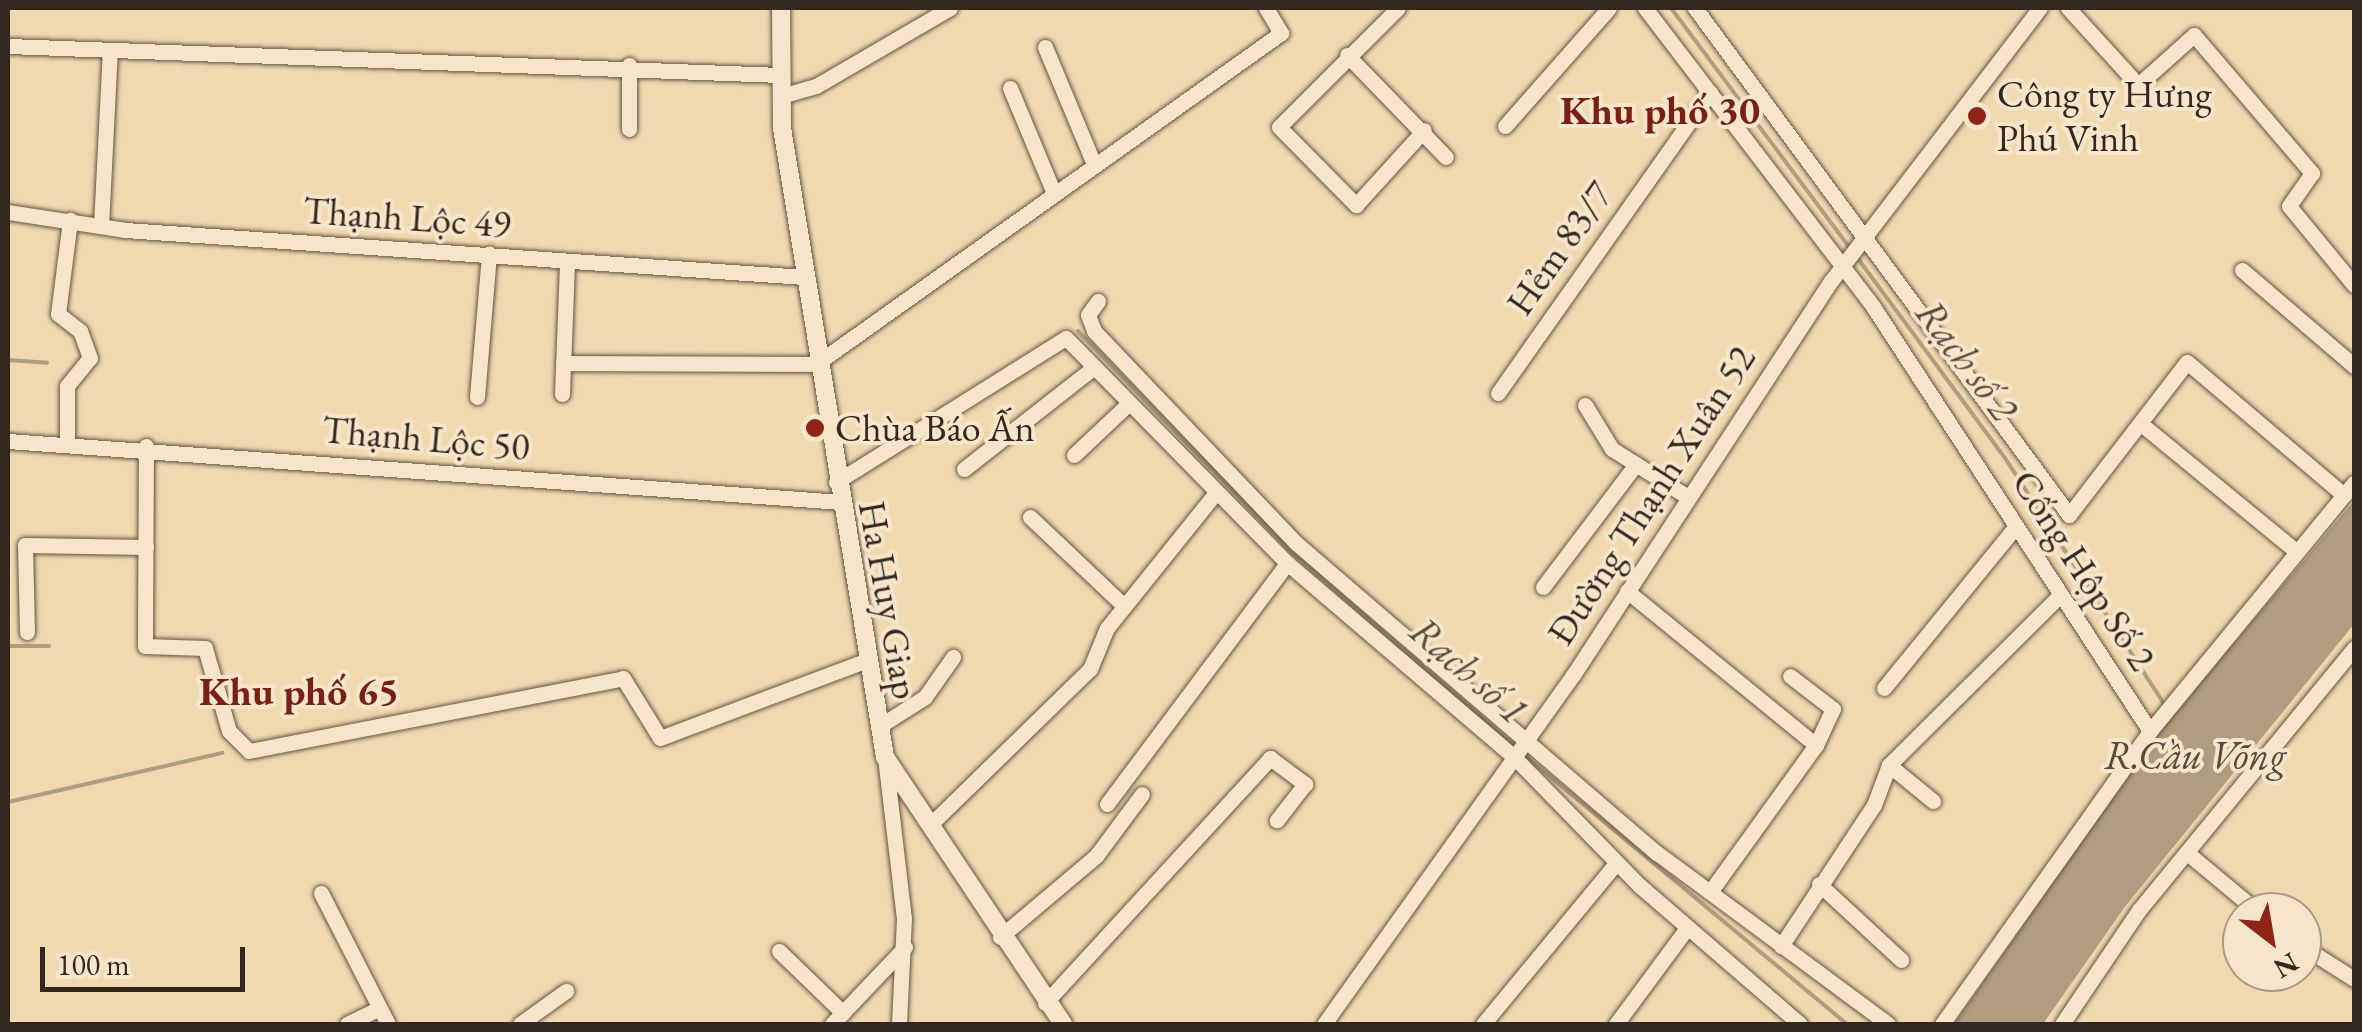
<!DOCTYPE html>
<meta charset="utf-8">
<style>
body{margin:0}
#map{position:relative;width:2362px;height:1032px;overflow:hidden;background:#f0d9af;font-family:"EB Garamond",serif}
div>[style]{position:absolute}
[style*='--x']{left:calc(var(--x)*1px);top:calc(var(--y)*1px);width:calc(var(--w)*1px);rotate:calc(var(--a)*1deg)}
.water>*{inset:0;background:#b09c7e}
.stream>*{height:4px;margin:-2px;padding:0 2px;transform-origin:2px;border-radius:2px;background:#b09c7e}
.roads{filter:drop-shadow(0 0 2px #635444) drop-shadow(0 0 2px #635444)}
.minor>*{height:15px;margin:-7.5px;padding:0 7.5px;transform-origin:7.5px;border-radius:7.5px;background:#f5e6cb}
.tertiary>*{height:18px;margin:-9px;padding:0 9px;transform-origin:9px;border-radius:9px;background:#f5e6cb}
.dots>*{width:28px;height:28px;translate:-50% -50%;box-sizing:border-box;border:5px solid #f5e6cb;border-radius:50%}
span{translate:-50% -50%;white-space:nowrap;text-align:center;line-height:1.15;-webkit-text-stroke:8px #f5e6cb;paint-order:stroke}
.poi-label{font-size:38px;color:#342720}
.left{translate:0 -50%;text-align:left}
.street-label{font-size:38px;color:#342720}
.neighbourhood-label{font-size:40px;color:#7a1f14;font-weight:700}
.water-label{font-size:40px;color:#594a3c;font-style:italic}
.frame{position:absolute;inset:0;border:10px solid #342720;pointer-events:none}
.north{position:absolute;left:2222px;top:892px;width:100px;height:100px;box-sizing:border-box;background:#f5e6cb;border:2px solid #a89a87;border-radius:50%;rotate:149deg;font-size:28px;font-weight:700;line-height:40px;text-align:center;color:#342720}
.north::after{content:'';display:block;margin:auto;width:35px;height:45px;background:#8f2418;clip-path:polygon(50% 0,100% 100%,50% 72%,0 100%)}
.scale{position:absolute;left:40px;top:947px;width:205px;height:45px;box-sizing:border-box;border:5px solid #342720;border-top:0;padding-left:12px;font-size:30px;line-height:35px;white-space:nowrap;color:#342720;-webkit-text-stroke:8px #f5e6cb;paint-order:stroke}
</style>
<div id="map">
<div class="water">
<div style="clip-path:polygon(2354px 501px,2354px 624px,2124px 908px,2043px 1024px,1954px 1024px,2157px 734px)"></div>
</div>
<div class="stream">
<div style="--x:1671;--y:8;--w:299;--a:53.3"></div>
<div style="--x:1856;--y:256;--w:251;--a:53.6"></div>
<div style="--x:2005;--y:458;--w:294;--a:57.1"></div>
<div style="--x:1078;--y:331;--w:309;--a:45.9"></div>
<div style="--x:1293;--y:553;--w:298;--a:41.2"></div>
<div style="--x:8;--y:360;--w:39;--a:4"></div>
<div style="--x:8;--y:646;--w:41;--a:0"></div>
<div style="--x:1524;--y:755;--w:420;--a:39.8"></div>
<div style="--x:8;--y:802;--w:220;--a:-12.9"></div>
</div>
<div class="roads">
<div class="minor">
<div style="--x:1398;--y:8;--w:168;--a:135"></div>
<div style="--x:1279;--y:127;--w:110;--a:45.4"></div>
<div style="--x:1356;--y:205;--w:101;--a:-47.8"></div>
<div style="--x:1645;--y:8;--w:377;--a:52.6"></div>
<div style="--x:1874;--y:308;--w:505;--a:56.88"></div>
<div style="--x:1695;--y:8;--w:630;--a:53.58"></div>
<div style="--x:2069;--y:515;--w:193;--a:-52.4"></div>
<div style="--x:2187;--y:362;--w:206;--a:40.3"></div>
<div style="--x:2068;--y:8;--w:104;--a:47.7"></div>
<div style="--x:2138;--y:85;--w:75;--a:-41.8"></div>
<div style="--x:2194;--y:35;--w:182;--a:49.5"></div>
<div style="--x:2312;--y:173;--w:40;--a:124.9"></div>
<div style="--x:2289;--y:206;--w:102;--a:50.6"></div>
<div style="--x:8;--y:46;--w:774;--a:2.15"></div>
<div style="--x:1045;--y:47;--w:125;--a:67.3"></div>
<div style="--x:1347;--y:55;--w:142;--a:45.9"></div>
<div style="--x:629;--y:65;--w:64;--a:90"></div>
<div style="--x:1010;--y:88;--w:112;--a:67.3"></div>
<div style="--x:781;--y:96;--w:36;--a:-16"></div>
<div style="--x:816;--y:86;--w:155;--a:-30.2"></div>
<div style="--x:1505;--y:126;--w:157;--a:-48.6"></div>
<div style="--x:8;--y:212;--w:118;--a:8.7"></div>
<div style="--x:125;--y:230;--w:681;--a:3.96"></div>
<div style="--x:101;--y:226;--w:175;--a:-87.1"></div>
<div style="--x:2242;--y:270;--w:148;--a:40.6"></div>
<div style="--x:1098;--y:301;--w:17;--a:126"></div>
<div style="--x:1088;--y:315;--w:17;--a:69"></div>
<div style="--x:1094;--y:331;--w:293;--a:46.4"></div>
<div style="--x:1296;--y:543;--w:476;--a:40.7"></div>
<div style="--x:1657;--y:853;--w:287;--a:36.5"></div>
<div style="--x:563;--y:363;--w:253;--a:0.2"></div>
<div style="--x:816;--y:364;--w:571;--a:-35.44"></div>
<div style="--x:1281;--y:33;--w:29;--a:-121"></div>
<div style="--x:1498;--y:393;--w:368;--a:-54.8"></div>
<div style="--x:562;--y:394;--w:133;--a:-87.8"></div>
<div style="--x:477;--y:397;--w:144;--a:-85.2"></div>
<div style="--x:1585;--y:405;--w:52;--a:58.5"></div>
<div style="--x:1612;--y:449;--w:90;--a:32.3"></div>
<div style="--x:2140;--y:423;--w:203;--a:39.4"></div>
<div style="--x:67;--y:438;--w:52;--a:-90"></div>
<div style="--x:67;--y:386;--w:36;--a:-51"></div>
<div style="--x:90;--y:358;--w:29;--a:-110"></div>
<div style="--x:80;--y:331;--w:28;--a:-142"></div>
<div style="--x:58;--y:314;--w:95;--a:-82.7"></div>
<div style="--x:8;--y:441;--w:834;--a:4.19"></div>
<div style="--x:146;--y:446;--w:200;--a:90.3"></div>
<div style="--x:145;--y:646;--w:60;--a:1.9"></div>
<div style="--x:205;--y:648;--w:86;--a:73.9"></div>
<div style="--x:229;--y:731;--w:28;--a:45"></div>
<div style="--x:249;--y:751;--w:381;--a:-11"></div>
<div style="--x:623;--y:678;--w:70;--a:58.3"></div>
<div style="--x:660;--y:738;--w:216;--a:-20.6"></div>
<div style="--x:1074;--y:455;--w:71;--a:-43.3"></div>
<div style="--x:964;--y:469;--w:164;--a:-38.1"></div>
<div style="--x:836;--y:482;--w:271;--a:-32.1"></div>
<div style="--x:1066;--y:338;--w:315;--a:45.5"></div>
<div style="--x:1287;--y:563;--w:299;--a:40.5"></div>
<div style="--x:1514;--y:757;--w:180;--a:45.7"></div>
<div style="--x:1640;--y:886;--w:211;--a:40.8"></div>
<div style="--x:1030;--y:517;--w:129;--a:43.4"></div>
<div style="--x:1543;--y:587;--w:154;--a:-52.9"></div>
<div style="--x:1627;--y:591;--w:244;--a:39.2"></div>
<div style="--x:1816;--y:745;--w:40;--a:-65"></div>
<div style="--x:1833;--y:709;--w:54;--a:-142.5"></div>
<div style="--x:27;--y:632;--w:87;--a:-91.3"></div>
<div style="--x:25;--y:545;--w:121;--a:0.9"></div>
<div style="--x:1884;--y:688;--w:209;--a:-50.8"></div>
<div style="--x:878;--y:727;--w:56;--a:-32.6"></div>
<div style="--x:925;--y:697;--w:49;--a:-55"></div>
<div style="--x:885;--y:757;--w:162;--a:83.3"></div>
<div style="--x:904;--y:918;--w:106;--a:92.7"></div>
<div style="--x:1889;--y:765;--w:57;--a:39.3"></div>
<div style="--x:1107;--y:804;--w:301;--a:-53.2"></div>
<div style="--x:934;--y:821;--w:218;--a:-44.3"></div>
<div style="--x:1090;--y:669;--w:44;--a:-67.5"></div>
<div style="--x:1107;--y:628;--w:171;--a:-51.2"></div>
<div style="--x:2191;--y:856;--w:87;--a:39.9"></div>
<div style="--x:1819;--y:884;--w:112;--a:42.8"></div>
<div style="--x:1710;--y:892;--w:181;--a:-54.2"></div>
<div style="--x:321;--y:893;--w:147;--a:62.9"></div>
<div style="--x:1000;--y:937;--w:126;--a:-40.2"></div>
<div style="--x:1096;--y:856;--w:77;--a:-53.4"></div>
<div style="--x:1781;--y:946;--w:169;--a:-56.6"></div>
<div style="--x:1874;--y:805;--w:43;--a:-69.4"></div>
<div style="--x:1889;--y:765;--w:240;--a:-44.8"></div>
<div style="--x:2302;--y:946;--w:62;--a:32.4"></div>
<div style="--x:779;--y:951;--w:89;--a:44.1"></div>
<div style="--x:1045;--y:1003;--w:333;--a:-47.4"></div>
<div style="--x:1270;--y:758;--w:44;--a:36.6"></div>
<div style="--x:1305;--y:784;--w:46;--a:127.9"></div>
<div style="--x:347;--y:1024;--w:30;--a:-26"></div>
<div style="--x:520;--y:1024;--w:57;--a:-35.7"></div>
<div style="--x:832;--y:1024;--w:106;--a:-46.5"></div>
<div style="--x:1324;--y:1024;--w:429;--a:-54.5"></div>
<div style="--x:1573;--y:675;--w:471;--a:-56.8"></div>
<div style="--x:1831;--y:281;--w:344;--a:-52.6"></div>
<div style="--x:1483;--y:1024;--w:209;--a:-50.4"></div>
<div style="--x:1616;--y:1024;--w:119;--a:-53.5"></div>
<div style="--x:1942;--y:1024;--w:359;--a:-54.6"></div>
<div style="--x:2150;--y:731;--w:321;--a:-50.6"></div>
<div style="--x:2062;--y:1024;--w:138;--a:-56"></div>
<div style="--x:2139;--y:910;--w:339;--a:-50.6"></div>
</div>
<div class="tertiary">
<div style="--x:781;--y:8;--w:120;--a:89.5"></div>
<div style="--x:782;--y:128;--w:637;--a:80.7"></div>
<div style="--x:885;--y:757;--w:321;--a:56.3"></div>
</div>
</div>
<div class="dots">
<div style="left:1977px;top:116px;background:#8f2418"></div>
<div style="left:815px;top:428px;background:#8f2418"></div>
</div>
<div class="poi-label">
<span class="left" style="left:1997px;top:116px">Công ty Hưng<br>Phú Vinh</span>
<span class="left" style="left:835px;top:428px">Chùa Báo Ấn</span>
</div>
<div class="street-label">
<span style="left:407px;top:217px;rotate:4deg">Thạnh Lộc 49</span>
<span style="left:1559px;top:248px;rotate:-55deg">Hẻm 83/7</span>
<span style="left:426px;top:438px;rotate:5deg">Thạnh Lộc 50</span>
<span style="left:1651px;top:495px;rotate:-57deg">Đường Thạnh Xuân 52</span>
<span style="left:2084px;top:570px;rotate:57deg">Cống Hộp Số 2</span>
<span style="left:889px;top:600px;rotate:80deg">Ha Huy Giap</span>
</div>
<div class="neighbourhood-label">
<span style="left:1660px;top:110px">Khu phố 30</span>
<span style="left:299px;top:691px">Khu phố 65</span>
</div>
<div class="water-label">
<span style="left:1967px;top:360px;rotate:53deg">Rạch số 2</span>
<span style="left:1469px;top:670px;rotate:41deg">Rạch số 1</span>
<span style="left:2195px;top:755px">R.Cầu Võng</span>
</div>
<div class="frame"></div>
<div class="north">N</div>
<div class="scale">100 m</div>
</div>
